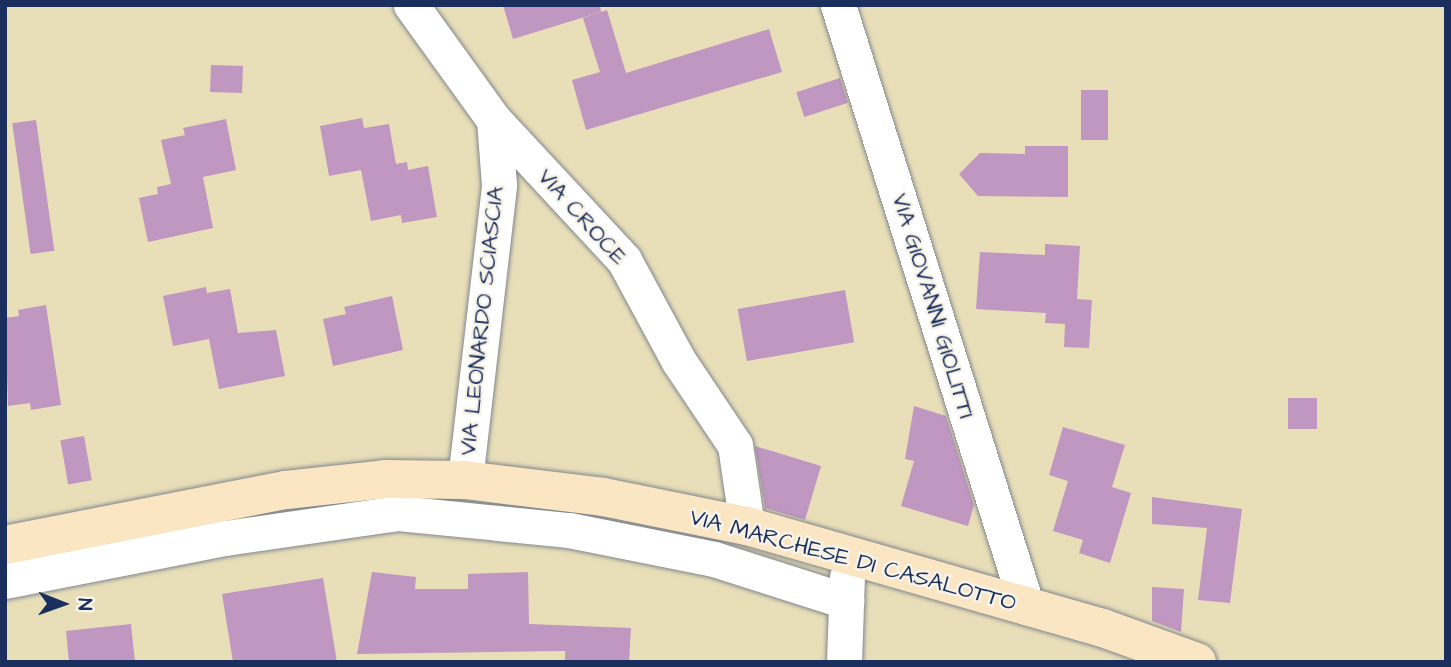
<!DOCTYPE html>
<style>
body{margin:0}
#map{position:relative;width:1451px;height:667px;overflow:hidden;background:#e8dfb9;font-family:"Architects Daughter",sans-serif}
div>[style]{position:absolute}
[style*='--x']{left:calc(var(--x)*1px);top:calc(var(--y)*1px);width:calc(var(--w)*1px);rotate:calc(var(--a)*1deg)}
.building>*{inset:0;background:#bf97c1;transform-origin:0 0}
.roads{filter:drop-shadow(0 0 2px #82878c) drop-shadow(0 0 2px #82878c)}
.street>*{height:35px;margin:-17.5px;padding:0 17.5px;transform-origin:17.5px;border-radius:17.5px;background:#fff}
.secondary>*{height:38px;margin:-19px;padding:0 19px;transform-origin:19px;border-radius:19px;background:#fbe6c4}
span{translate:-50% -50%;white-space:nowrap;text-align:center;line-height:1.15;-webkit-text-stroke:5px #f7f3e8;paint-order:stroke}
.street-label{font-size:23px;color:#1b2f5e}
.frame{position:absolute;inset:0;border:7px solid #1b2f5e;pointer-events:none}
.north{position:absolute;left:28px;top:569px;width:70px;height:70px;-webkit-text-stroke:5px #f7f3e8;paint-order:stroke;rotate:91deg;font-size:19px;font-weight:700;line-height:28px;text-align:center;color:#1b2f5e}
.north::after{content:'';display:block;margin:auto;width:24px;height:32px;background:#1b2f5e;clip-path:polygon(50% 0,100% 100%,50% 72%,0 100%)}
</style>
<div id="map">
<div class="building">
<div style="clip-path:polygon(503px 5px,600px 5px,601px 12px,513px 39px)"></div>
<div style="clip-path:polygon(607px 10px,626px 73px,769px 29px,782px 72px,586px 130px,572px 80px,600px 72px,583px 18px)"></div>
<div style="left:211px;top:65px;width:32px;height:27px;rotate:2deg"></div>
<div style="left:840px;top:78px;width:26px;height:46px;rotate:72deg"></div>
<div style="left:1081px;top:90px;width:27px;height:50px"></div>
<div style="clip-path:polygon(362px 118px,364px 128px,389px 124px,396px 164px,407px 162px,408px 170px,428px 166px,437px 217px,402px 223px,401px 215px,371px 221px,361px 170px,329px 176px,320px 126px)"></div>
<div style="clip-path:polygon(226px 119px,236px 170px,203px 177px,213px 228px,148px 242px,139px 198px,158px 194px,157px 187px,171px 184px,161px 140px,185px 135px,183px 128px)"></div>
<div style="left:36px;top:120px;width:132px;height:24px;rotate:82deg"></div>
<div style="clip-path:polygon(1025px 146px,1068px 146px,1068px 197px,978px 196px,959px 174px,980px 153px,1025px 154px)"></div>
<div style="clip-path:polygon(1045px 244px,1080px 246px,1077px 299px,1092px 300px,1089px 348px,1064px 347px,1065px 324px,1045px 323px,1046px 313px,976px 309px,980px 252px,1045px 255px)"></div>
<div style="clip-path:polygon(206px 287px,207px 293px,230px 289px,238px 333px,276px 330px,285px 376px,219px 389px,209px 339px,173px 346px,163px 296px)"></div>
<div style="left:845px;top:290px;width:53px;height:109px;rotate:80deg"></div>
<div style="clip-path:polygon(392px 296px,403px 350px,333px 366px,323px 319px,346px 314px,344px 307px)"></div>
<div style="clip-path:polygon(46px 305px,61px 405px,31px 410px,30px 403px,8px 406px,5px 318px,19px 316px,18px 310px)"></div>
<div style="left:1288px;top:398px;width:29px;height:31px"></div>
<div style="clip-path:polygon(914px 406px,946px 416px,974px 505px,968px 526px,901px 506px,914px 461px,905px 459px)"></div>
<div style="clip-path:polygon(1063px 427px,1125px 445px,1112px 487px,1131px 493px,1110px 563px,1079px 553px,1083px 540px,1053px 531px,1068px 481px,1049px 475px)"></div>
<div style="left:84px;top:436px;width:45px;height:24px;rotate:80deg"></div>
<div style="clip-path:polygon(755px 446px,821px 466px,805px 520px,765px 508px)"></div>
<div style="clip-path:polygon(1152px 497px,1242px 509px,1230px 603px,1198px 600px,1207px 528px,1152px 524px)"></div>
<div style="clip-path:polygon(372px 572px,416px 577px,415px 589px,468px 589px,468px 574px,528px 572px,529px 624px,631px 628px,629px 662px,565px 662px,565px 651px,357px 654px)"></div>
<div style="clip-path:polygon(323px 578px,337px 662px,233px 662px,222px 594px)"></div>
<div style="clip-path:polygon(1152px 587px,1184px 589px,1181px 632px,1152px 621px)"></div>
<div style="clip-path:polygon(131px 624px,135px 662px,69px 662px,66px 631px)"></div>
</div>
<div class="roads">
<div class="street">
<div style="--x:411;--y:5;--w:142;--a:54.2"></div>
<div style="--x:494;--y:120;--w:191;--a:47.1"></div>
<div style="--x:624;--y:260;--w:114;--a:61.6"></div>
<div style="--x:678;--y:360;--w:102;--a:56.2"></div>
<div style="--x:735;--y:445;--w:82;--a:81.6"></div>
<div style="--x:838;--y:5;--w:631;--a:72.57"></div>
<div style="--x:465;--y:480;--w:297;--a:-83.4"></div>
<div style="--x:499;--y:185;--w:65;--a:-94.4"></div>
<div style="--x:5;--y:581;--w:224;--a:-11.1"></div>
<div style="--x:225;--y:538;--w:175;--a:-8.2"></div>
<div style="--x:398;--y:513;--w:172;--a:5.7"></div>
<div style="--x:569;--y:530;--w:148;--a:11.3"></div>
<div style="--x:714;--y:559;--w:139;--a:17.7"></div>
<div style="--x:844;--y:662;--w:85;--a:-88"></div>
</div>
<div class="secondary">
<div style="--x:5;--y:545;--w:286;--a:-11.1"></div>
<div style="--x:286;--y:490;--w:100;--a:-6.3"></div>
<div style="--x:385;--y:479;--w:80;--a:0.7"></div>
<div style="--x:465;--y:480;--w:139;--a:7"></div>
<div style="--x:603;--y:497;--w:147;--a:11.4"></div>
<div style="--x:747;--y:526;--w:370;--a:16"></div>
<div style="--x:1103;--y:628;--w:100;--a:19.9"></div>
</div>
</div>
<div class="street-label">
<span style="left:582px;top:217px;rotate:48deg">VIA CROCE</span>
<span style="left:933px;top:306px;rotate:73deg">VIA GIOVANNI GIOLITTI</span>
<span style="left:482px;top:321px;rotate:-84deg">VIA LEONARDO SCIASCIA</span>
<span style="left:853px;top:560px;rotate:15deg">VIA MARCHESE DI CASALOTTO</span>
</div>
<div class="frame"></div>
<div class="north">N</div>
</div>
